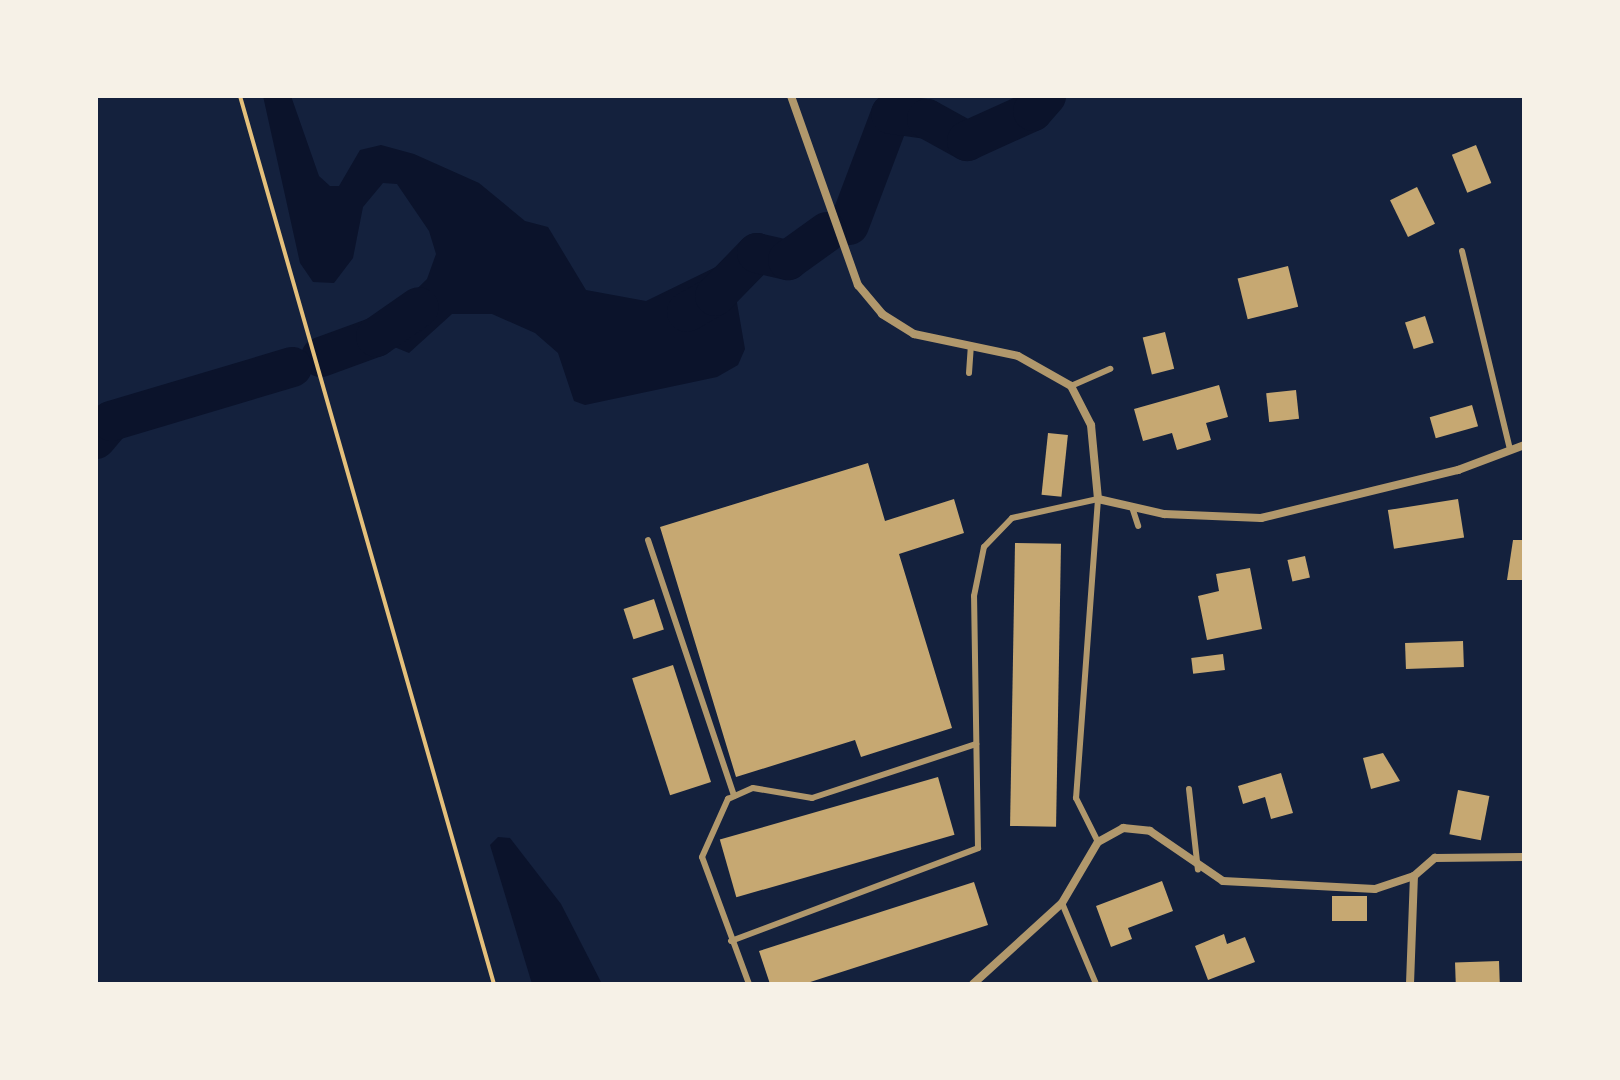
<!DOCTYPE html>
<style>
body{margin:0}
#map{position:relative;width:1620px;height:1080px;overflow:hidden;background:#14213d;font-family:"PT Sans",sans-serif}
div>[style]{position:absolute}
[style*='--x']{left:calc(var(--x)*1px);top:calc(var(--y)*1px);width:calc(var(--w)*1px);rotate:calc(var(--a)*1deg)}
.water>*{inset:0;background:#0b132b}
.river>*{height:40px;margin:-20px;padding:0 20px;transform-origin:20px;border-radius:20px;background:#0b132b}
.building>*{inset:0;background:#c6a872;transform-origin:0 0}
.path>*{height:4px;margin:-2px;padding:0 2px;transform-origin:2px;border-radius:2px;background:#e5c07b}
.service>*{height:6px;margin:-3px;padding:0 3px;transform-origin:3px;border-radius:3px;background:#b1986c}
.minor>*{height:8px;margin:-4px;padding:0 4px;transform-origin:4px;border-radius:4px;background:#b1986c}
span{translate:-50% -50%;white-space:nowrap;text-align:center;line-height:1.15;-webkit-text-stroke:8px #f6f1e7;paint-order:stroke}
.frame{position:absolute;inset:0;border:98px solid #f6f1e7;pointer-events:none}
</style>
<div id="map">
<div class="water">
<div style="clip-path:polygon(263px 96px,291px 96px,319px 176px,330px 186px,339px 186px,360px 150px,381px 145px,414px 154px,479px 183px,525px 221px,548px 227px,586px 290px,646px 301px,724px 263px,731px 268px,745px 349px,738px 365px,717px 377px,585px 405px,574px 401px,558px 353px,535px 333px,492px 314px,452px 314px,409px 353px,382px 342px,376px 337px,384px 321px,427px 279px,436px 254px,429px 231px,397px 184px,383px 183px,363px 207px,353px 258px,334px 283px,313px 282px,300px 263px)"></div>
<div style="clip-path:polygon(498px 837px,510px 838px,561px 904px,602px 984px,532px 984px,490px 845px)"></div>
</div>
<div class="river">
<div style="--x:849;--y:225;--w:119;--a:-69.3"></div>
<div style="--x:891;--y:114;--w:36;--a:8"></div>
<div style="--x:927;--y:119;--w:46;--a:28.8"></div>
<div style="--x:967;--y:141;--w:72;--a:-24.4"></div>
<div style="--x:1033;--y:111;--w:20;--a:-49"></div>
<div style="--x:687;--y:312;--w:32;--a:-30"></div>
<div style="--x:715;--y:296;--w:60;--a:-45.7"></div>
<div style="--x:757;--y:253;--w:32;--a:13"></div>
<div style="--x:788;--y:260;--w:48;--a:-35.7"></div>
<div style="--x:321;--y:357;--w:59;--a:-20"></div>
<div style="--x:376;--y:337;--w:52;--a:-34.9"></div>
<div style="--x:96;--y:439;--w:23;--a:-50"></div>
<div style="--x:111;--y:421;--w:189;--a:-16.6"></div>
</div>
<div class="building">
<div style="left:1476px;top:145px;width:41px;height:26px;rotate:68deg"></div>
<div style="left:1417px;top:187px;width:41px;height:30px;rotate:64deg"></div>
<div style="left:1288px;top:266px;width:42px;height:52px;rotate:76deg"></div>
<div style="left:1425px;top:316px;width:28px;height:21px;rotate:72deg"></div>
<div style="left:1165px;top:332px;width:38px;height:23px;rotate:76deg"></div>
<div style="clip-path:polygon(1219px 385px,1228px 417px,1206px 423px,1211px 440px,1177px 450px,1172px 433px,1143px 441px,1134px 409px)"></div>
<div style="left:1296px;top:390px;width:29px;height:30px;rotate:84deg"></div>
<div style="left:1472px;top:405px;width:22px;height:44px;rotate:74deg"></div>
<div style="left:1048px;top:433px;width:20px;height:62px;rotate:6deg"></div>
<div style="clip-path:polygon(868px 463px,885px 521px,954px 499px,964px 533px,899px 554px,952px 728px,861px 757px,855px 740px,736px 777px,660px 527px)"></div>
<div style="left:1458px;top:499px;width:39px;height:71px;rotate:81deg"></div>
<div style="clip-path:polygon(1513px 540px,1524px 540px,1524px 580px,1507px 580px)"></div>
<div style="left:1015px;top:543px;width:46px;height:283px;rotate:1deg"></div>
<div style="left:1305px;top:556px;width:22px;height:18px;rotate:77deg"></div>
<div style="clip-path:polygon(1250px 568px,1262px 629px,1207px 640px,1198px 596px,1219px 591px,1216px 574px)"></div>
<div style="left:654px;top:599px;width:32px;height:32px;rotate:72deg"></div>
<div style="left:1463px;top:641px;width:26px;height:58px;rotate:88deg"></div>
<div style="left:1223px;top:654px;width:16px;height:32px;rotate:83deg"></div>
<div style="left:673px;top:665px;width:123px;height:43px;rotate:72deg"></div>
<div style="clip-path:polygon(1383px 753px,1400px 781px,1371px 789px,1363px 758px)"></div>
<div style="clip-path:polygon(1281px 773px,1293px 813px,1271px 819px,1265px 797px,1243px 804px,1238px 786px)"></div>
<div style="left:938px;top:777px;width:60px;height:227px;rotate:74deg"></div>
<div style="left:1458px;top:790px;width:32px;height:45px;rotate:11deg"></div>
<div style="clip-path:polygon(1162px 881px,1173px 911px,1128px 928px,1132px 939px,1111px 947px,1096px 906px)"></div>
<div style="clip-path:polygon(974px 882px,988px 925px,804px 984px,770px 984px,759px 951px)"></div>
<div style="left:1332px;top:896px;width:35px;height:25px"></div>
<div style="clip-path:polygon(1224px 934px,1227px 944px,1245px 937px,1255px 962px,1208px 980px,1195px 946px)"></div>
<div style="left:1499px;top:961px;width:23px;height:44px;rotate:88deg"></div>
</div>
<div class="path">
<div style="--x:240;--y:96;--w:924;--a:74.04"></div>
</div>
<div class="service">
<div style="--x:1462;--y:251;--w:204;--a:76.4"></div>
<div style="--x:969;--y:373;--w:27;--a:-86"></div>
<div style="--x:1071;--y:386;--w:43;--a:-23.6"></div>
<div style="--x:1132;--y:507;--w:20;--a:72"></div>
<div style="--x:648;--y:540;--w:270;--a:71.4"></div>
<div style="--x:1189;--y:789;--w:81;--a:83.7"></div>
<div style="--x:1062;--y:903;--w:88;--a:67.2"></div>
<div style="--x:731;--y:941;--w:264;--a:-20.6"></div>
<div style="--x:978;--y:848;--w:252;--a:-90.9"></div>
<div style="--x:974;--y:596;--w:50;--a:-78.5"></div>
<div style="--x:984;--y:547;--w:40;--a:-46"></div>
<div style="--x:1012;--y:518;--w:88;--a:-12.5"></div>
<div style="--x:1098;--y:499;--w:300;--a:94.2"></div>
<div style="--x:1076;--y:798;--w:49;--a:63.4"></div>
<div style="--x:749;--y:984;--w:135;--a:-110.3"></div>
<div style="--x:702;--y:857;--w:64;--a:-65.9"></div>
<div style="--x:728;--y:799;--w:27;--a:-24"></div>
<div style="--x:753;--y:788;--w:60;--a:9.6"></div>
<div style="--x:812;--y:798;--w:173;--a:-18.2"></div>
</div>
<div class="minor">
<div style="--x:791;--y:96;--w:201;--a:70.5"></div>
<div style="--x:858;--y:285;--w:38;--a:50"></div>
<div style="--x:882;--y:314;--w:38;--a:32"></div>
<div style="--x:914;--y:334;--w:106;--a:11.9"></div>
<div style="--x:1018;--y:356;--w:61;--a:29.5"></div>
<div style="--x:1071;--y:386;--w:44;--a:62.9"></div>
<div style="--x:1091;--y:425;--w:74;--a:84.6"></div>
<div style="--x:1098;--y:499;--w:68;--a:12.8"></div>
<div style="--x:1164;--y:514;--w:97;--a:2.4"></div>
<div style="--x:1261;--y:518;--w:203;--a:-13.7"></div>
<div style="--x:1458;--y:470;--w:71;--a:-20.7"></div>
<div style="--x:973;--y:984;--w:120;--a:-42.3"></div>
<div style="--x:1062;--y:903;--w:71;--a:-59.5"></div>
<div style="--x:1098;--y:842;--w:29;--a:-29"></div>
<div style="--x:1123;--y:828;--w:27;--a:6"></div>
<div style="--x:1150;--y:831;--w:88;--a:34.4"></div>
<div style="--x:1223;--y:881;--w:152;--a:3"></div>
<div style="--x:1375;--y:889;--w:41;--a:-18.4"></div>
<div style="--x:1414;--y:876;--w:28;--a:-41"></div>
<div style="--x:1435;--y:858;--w:89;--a:-0.6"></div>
<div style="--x:1410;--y:984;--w:108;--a:-87.9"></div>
</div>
<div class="frame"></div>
</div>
